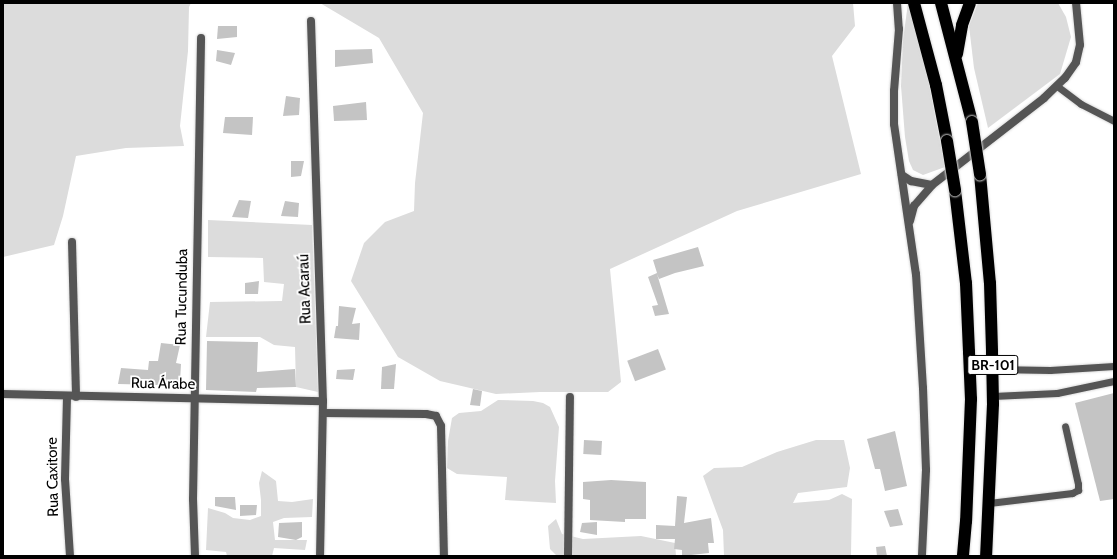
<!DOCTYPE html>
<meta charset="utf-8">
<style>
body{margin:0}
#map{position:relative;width:1117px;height:559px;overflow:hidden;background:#fff;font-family:Cabin,sans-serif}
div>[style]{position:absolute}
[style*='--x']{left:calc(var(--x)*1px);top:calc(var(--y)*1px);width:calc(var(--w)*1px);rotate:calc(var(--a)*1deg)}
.green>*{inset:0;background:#dcdcdc}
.building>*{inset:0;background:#c4c4c4;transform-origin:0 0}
.roads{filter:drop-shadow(0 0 1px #dbdbdb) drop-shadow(0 0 1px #dbdbdb)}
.lane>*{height:7px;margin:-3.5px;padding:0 3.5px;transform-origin:3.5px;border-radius:3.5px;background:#555}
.street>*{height:8px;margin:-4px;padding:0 4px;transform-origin:4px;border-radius:4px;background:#555}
.highway>*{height:12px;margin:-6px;padding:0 6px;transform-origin:6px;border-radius:6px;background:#000}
.bridges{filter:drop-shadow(0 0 1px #dbdbdb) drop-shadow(0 0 1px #dbdbdb)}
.highway-bridge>*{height:12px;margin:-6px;padding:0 6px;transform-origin:6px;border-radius:6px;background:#000}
span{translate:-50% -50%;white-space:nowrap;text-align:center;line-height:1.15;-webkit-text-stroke:3.5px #fff;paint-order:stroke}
.shield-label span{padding:1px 3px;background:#fff;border:1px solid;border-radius:3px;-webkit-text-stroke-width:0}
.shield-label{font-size:14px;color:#000;font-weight:700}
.street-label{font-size:15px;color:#000}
.frame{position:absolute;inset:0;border:4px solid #000;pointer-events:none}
</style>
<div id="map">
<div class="green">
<div style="clip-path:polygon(3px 3px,191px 3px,189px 7px,188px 51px,180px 126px,184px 146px,126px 148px,76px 156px,63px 216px,54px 245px,3px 257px)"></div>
<div style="clip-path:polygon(320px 3px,853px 3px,855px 26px,832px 56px,861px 174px,737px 211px,610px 269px,621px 382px,608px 392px,540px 392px,496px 394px,440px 381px,398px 357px,351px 281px,364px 243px,385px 222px,414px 211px,415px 183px,423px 113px,379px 38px)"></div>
<div style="clip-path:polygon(908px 3px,928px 79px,945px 167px,923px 175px,913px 170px,909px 161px,905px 137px,901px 86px,903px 40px)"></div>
<div style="clip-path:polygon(978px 3px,1058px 3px,1066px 17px,1071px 37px,1060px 74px,988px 128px,974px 68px,969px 26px)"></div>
<div style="clip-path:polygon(208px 220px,312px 225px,318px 392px,296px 387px,295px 347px,274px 345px,260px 337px,206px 337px,210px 302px,282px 301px,284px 284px,264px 282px,263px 258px,208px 257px)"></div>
<div style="clip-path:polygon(498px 400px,533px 401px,543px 403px,550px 407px,559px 427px,555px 481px,556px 503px,505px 500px,507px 477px,457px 474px,447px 468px,448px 441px,452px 418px,459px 413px,481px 411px)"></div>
<div style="clip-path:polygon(816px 440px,844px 440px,850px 468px,847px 487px,798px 493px,793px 503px,829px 500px,842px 494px,852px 499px,851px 555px,724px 556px,723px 530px,703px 476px,714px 468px,742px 467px,777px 452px)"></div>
<div style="clip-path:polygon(262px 471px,276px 481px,278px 501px,292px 502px,313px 499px,312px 517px,284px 518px,273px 522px,275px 540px,307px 540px,305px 550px,274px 548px,272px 556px,227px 556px,226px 552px,206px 550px,208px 508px,225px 513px,233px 518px,250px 520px,261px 516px,261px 500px,259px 483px)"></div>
<div style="clip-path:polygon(556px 519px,562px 534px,583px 539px,641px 536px,675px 543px,676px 556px,557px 556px,550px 549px,548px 526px)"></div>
</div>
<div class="building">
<div style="clip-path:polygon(218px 26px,237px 26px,237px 37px,217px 39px)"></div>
<div style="clip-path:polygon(372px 49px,373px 63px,335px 67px,335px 50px)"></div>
<div style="clip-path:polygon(217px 50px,235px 53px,231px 65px,216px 61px)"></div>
<div style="clip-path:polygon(286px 96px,300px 98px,299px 115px,283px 116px)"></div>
<div style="clip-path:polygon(366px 102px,367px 120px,334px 121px,333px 106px)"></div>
<div style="clip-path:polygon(225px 117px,253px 117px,252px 135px,223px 133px)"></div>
<div style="clip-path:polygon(291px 161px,304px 161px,301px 176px,291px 177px)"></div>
<div style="clip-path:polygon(239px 200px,251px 201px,248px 218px,232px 217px)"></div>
<div style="clip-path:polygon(285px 201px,299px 203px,298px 217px,281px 216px)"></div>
<div style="clip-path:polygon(698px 247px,704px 266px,675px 273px,659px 279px,657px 274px,669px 314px,655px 316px,652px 306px,658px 305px,648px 277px,657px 273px,653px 260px)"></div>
<div style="clip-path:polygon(259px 281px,258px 294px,245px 294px,245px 283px)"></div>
<div style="clip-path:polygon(339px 306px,356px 308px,352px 324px,360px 323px,359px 340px,334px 338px,336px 326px,338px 326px)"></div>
<div style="clip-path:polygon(207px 341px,258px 342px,257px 372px,295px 369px,296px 387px,257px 388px,256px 392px,206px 390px)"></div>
<div style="clip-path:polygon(161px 343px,180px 345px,176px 363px,181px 364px,180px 382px,160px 383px,160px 385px,118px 384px,121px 368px,148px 370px,149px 361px,158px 361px)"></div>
<div style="left:658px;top:349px;width:22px;height:33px;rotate:69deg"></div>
<div style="clip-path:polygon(396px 364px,394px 389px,381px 389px,382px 367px)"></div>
<div style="clip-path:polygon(355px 369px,353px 380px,336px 379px,337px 370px)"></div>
<div style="clip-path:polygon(473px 389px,482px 391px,480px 406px,470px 405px)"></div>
<div style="clip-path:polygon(1114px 393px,1114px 499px,1100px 501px,1075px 403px)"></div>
<div style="clip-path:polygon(895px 431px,907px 486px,885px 491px,880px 469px,875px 469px,867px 439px)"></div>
<div style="left:584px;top:440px;width:18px;height:14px;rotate:3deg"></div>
<div style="clip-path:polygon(611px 480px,646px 482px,646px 519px,625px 519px,625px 522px,590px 520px,590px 500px,583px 499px,583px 482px)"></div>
<div style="clip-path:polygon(677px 496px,687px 497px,684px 523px,711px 518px,714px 543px,708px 543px,709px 553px,682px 556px,682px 542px,682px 550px,674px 549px,675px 539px,656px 539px,656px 525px,675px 526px)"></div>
<div style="clip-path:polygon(215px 497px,235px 497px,236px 510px,215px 506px)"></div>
<div style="clip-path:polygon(240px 505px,257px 505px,256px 515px,240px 516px)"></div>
<div style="clip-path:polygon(898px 509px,903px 525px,890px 527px,884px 511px)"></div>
<div style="clip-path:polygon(302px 522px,302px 537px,296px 540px,278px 537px,279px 523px)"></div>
<div style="clip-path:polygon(597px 522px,597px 535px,580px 532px,582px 523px)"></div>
<div style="clip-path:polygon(885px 546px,887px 556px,877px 556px,876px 547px)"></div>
</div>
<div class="roads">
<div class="lane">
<div style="--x:1057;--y:86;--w:30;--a:37"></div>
<div style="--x:1081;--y:104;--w:37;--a:27"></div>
<div style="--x:993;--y:369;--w:57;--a:1"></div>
<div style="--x:1050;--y:370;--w:64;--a:-3.6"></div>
<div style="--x:993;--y:396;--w:64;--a:-2.7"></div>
<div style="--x:1057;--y:393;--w:58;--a:-11.9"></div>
<div style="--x:989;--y:503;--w:84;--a:-6.9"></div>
<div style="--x:1072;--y:493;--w:7;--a:-27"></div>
<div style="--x:1078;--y:490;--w:6;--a:-90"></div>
<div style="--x:1078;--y:484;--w:59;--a:-102.6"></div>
</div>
<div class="street">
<div style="--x:897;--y:3;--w:26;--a:86"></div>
<div style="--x:899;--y:29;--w:62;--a:94.6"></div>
<div style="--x:894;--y:91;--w:33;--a:90"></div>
<div style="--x:894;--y:124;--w:152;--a:81.7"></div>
<div style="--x:916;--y:274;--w:114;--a:86.5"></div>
<div style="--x:923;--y:388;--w:82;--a:87.9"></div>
<div style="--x:926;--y:470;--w:86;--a:92.7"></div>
<div style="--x:311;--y:21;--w:380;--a:88.2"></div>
<div style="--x:323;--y:401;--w:155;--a:91.1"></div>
<div style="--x:902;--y:175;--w:11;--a:34"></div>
<div style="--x:911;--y:181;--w:21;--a:11"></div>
<div style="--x:910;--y:221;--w:16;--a:-75"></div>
<div style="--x:914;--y:206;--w:28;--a:-49"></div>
<div style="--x:932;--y:185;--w:142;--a:-37.8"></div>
<div style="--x:1044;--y:98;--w:29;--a:-44"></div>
<div style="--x:1065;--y:78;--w:19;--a:-55"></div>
<div style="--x:1076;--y:62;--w:17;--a:-77"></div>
<div style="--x:1080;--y:45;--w:42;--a:-95.4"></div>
<div style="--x:72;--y:242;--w:155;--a:88.5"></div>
<div style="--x:3;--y:394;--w:320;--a:1.3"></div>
<div style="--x:67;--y:397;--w:82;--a:91.4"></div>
<div style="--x:65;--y:479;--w:77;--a:86.3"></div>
<div style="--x:323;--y:413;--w:103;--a:0.6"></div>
<div style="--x:426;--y:414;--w:10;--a:11"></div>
<div style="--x:436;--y:416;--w:11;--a:63"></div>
<div style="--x:441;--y:426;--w:130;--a:88.7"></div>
<div style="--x:195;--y:556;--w:57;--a:-92"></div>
<div style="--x:193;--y:499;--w:461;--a:-89"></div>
<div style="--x:568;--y:556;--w:159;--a:-89.3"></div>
</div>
<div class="highway">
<div style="--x:914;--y:3;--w:85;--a:75"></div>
<div style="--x:936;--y:85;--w:57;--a:78.9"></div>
<div style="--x:941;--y:3;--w:123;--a:75.4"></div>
<div style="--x:957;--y:54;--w:29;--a:-80"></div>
<div style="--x:962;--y:25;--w:23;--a:-70"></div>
<div style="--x:980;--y:174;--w:109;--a:84.8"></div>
<div style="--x:990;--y:283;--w:69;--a:88.3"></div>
<div style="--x:992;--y:352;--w:52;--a:88.9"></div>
<div style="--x:993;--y:404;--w:152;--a:92.6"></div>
<div style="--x:955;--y:190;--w:94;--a:83.3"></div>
<div style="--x:966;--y:283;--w:69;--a:87.5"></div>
<div style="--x:969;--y:352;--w:47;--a:87.6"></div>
<div style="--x:971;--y:399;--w:122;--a:92.3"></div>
<div style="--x:966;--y:521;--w:35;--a:95"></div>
</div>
</div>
<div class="bridges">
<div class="highway-bridge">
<div style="--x:972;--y:122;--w:53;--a:81.3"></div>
<div style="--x:947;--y:141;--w:50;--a:80.7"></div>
</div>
</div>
<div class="shield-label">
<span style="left:993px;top:365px">BR-101</span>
</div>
<div class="street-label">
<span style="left:305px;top:289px;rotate:-92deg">Rua Acaraú</span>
<span style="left:182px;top:297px;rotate:-89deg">Rua Tucunduba</span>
<span style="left:163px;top:384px;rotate:1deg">Rua Árabe</span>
<span style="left:53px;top:477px;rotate:-91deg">Rua Caxitore</span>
</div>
<div class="frame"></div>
</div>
